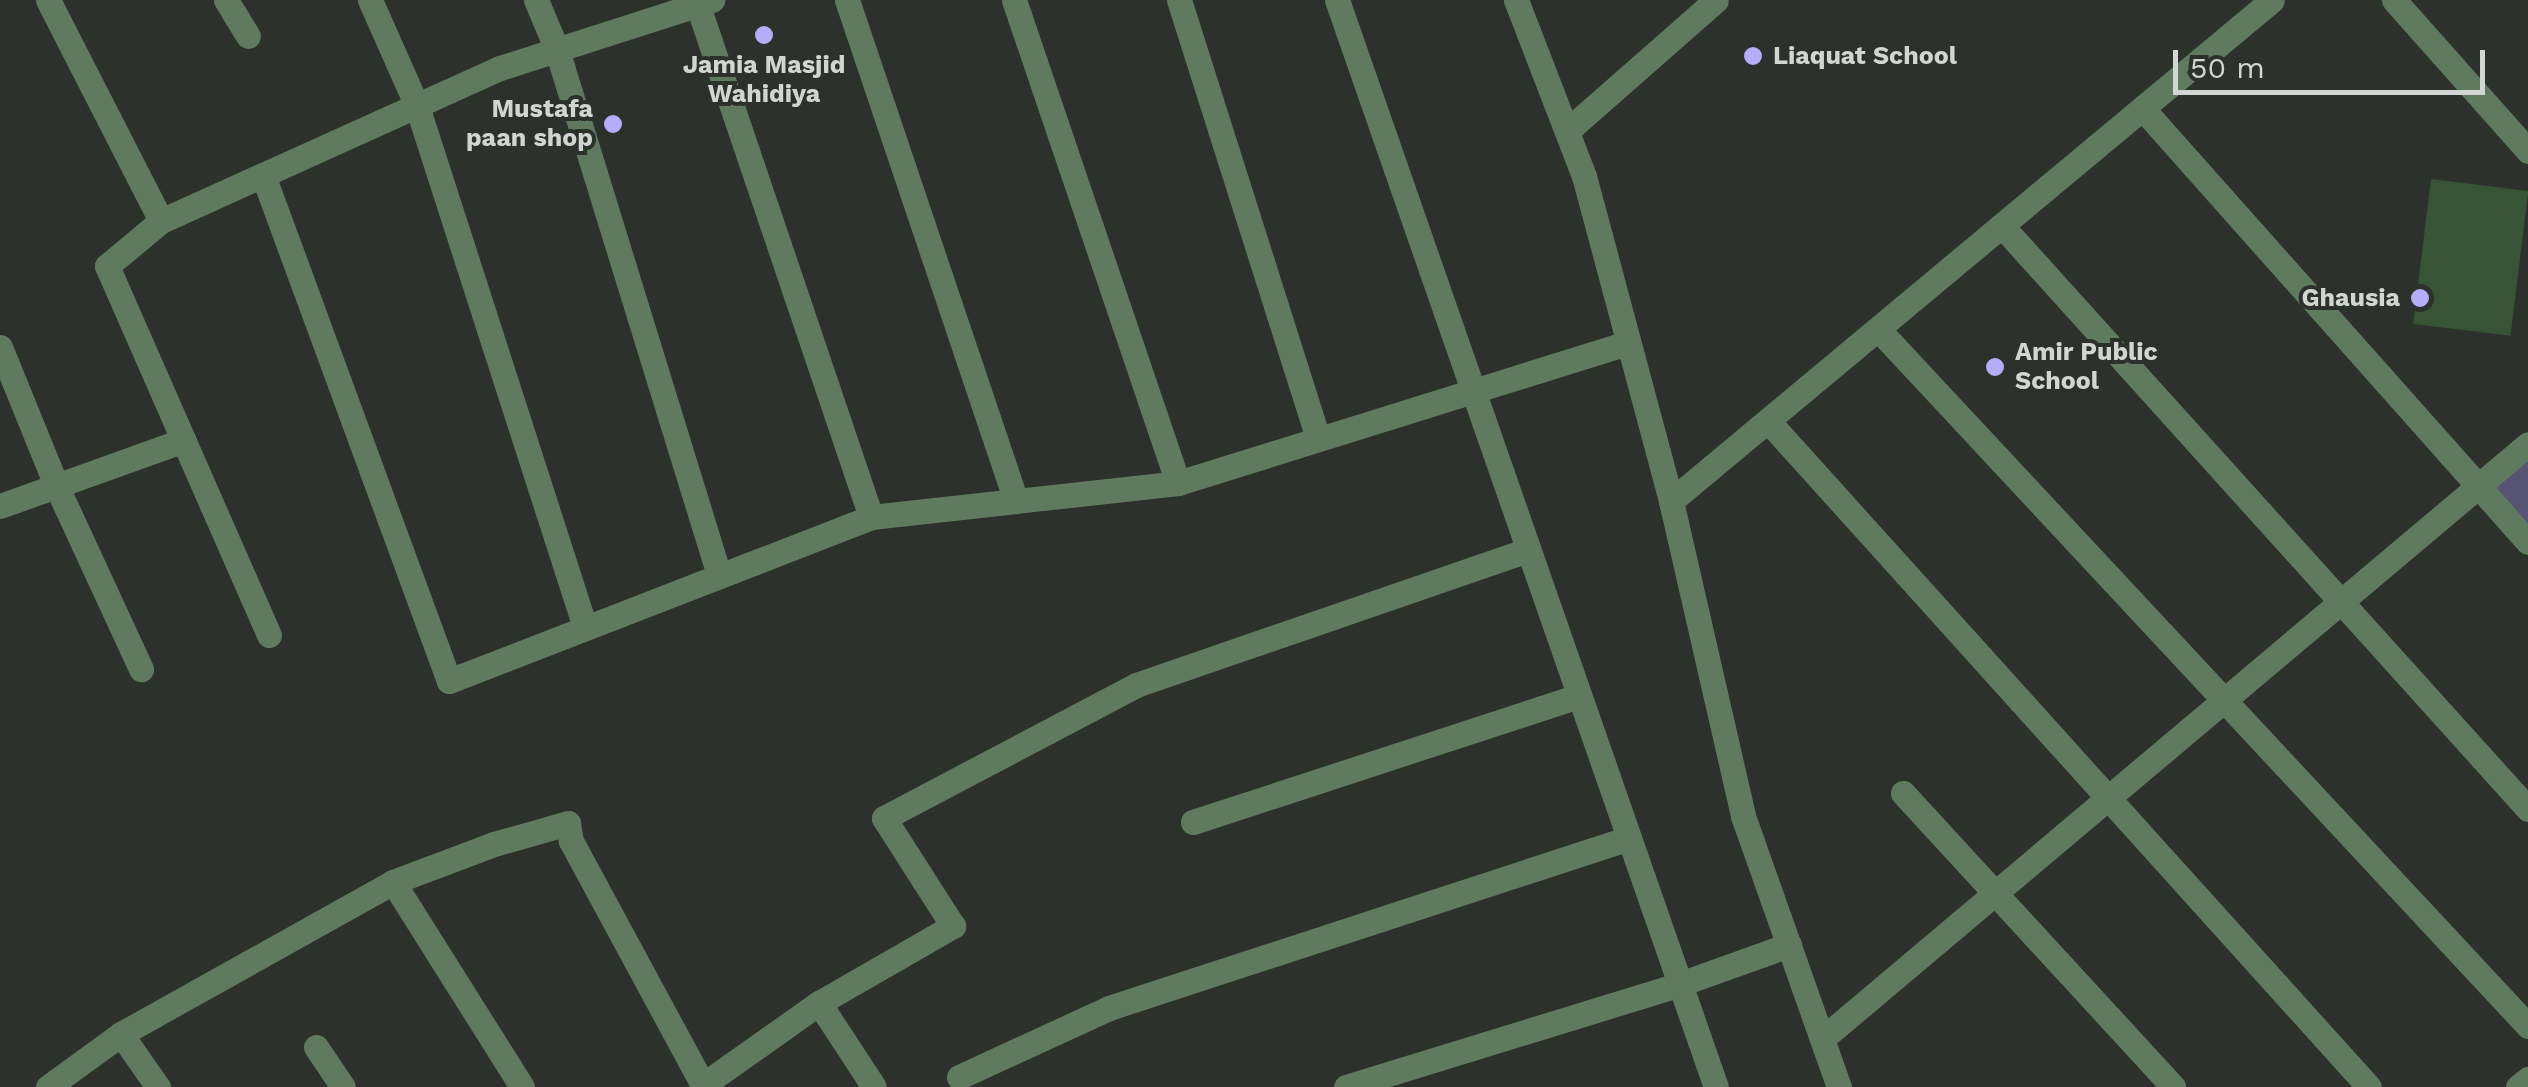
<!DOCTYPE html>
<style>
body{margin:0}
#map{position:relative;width:2528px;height:1087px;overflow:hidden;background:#2c312b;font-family:"Work Sans",sans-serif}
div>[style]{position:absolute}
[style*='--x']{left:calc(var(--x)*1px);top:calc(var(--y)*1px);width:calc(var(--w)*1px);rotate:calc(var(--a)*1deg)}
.green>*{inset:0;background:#575374}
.building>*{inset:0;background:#385437;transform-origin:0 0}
.minor>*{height:25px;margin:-12.5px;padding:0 12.5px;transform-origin:12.5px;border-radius:12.5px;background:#5f7a5e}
.dots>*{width:28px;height:28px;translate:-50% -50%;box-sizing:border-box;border:5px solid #2c312b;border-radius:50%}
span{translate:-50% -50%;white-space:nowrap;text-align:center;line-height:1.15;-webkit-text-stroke:8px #2c312b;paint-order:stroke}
.poi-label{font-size:25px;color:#d2d6d2;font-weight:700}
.left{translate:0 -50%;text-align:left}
.right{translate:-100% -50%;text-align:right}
.scale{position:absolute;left:2173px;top:50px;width:312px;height:45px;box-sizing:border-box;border:5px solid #d2d6d2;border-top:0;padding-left:12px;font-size:30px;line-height:35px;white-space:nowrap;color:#d2d6d2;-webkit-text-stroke:8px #2c312b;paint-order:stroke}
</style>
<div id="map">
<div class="green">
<div style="clip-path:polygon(2528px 444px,2528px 542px,2477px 485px)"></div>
</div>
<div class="building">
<div style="left:2431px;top:179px;width:98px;height:146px;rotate:7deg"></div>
</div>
<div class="minor">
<div style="--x:48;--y:0;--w:248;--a:62.9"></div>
<div style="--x:226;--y:0;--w:42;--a:58.6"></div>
<div style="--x:370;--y:0;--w:116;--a:66.1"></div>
<div style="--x:417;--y:106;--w:547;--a:72.13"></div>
<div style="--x:536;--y:0;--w:54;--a:67.2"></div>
<div style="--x:557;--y:50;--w:549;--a:72.85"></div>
<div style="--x:696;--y:0;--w:546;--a:71.3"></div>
<div style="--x:847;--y:0;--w:529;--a:71.36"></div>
<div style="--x:1014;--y:0;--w:510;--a:71.25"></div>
<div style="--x:1179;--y:0;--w:460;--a:72.4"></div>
<div style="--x:1337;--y:0;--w:1151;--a:70.78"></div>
<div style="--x:1516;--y:0;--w:189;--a:68.9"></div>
<div style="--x:1584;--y:176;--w:336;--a:75"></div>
<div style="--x:1671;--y:501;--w:323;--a:77.1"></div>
<div style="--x:1743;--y:816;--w:288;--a:70.5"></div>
<div style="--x:2394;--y:0;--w:202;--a:48.4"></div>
<div style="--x:2143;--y:109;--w:579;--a:48.36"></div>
<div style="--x:1567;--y:131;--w:198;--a:-41.3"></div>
<div style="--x:263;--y:175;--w:539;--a:69.82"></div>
<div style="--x:449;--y:681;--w:453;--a:-21.2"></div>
<div style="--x:871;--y:517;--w:309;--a:-6.3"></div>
<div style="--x:1178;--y:483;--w:471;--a:-17.3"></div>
<div style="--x:2002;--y:226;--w:785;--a:47.94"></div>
<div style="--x:1878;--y:329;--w:953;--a:47"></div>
<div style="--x:0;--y:347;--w:149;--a:67.9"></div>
<div style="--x:56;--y:485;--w:203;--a:65.2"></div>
<div style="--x:1768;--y:421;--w:897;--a:47.94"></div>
<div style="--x:1671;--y:501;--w:782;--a:-39.81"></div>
<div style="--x:0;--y:506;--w:195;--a:-19.7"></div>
<div style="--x:269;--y:635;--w:403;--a:-113.7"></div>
<div style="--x:107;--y:266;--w:70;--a:-39.8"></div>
<div style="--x:161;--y:221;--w:372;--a:-24.3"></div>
<div style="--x:500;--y:68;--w:223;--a:-17.8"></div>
<div style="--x:1903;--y:793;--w:399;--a:47.4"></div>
<div style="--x:1193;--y:822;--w:406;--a:-18.1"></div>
<div style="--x:393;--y:882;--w:242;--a:57.8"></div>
<div style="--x:819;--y:1003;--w:100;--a:56.8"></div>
<div style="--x:121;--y:1034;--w:65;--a:55.1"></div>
<div style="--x:1822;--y:1039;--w:923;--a:-40.12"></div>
<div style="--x:316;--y:1047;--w:48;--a:56"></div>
<div style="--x:959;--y:1077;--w:165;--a:-24.7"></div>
<div style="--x:1109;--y:1008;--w:547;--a:-18.1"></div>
<div style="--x:703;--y:1085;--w:142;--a:-35.3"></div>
<div style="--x:819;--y:1003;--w:155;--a:-29.9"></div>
<div style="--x:953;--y:926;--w:128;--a:-122.6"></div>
<div style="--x:884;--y:818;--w:285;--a:-27.8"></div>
<div style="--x:1136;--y:685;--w:415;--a:-19"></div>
<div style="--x:48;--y:1087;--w:90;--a:-36"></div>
<div style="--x:121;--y:1034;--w:312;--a:-29.2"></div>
<div style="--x:393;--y:882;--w:108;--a:-20.6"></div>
<div style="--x:494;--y:844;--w:77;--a:-15.8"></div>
<div style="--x:568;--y:823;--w:18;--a:81"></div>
<div style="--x:571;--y:841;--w:280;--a:61.6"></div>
<div style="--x:1346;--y:1087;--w:350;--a:-17.1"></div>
<div style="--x:1680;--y:984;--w:116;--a:-19.7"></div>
<div style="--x:2518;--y:1087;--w:13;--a:-39"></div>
</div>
<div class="dots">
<div style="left:764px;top:35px;background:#b6acf8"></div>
<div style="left:1753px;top:56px;background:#b6acf8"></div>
<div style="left:613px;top:124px;background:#b6acf8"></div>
<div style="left:2420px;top:298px;background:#b6acf8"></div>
<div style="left:1995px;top:367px;background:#b6acf8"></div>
</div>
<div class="poi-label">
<span class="left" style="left:1773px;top:56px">Liaquat School</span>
<span style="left:764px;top:80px">Jamia Masjid<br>Wahidiya</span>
<span class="right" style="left:593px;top:124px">Mustafa<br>paan shop</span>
<span class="right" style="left:2400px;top:298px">Ghausia</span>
<span class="left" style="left:2015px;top:367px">Amir Public<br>School</span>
</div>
<div class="scale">50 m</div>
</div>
